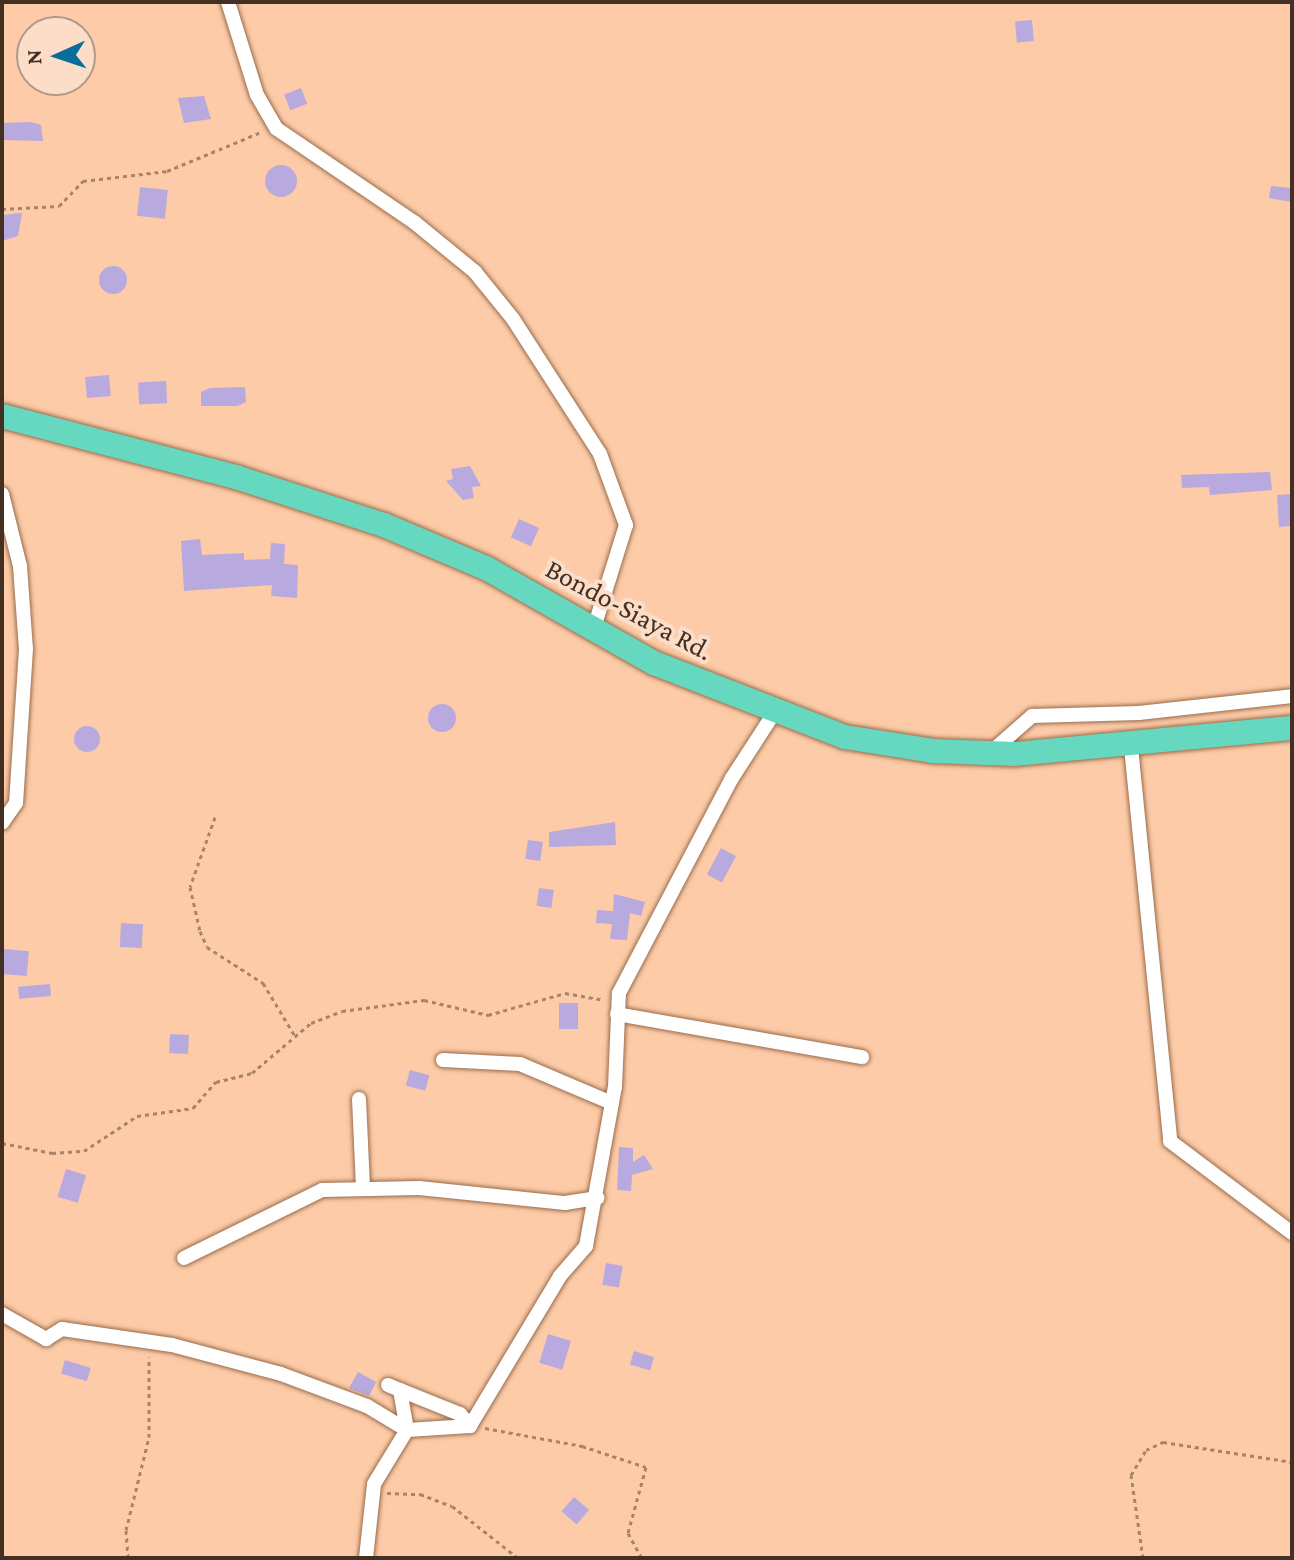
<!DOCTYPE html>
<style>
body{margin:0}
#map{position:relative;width:1294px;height:1560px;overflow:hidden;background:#fdcba7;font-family:"Crimson Pro",serif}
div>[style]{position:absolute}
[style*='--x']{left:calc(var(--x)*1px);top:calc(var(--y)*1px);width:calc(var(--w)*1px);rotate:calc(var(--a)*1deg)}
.building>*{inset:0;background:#b8aade;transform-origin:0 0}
.round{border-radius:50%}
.path>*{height:3px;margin-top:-1.5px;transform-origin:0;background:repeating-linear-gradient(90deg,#a8846a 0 4px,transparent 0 8px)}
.roads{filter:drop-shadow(0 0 2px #996c4b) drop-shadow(0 0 2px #996c4b)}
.street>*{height:14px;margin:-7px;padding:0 7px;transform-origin:7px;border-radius:7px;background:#fff}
.highway>*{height:24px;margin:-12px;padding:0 12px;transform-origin:12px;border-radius:12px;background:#67d8c0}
span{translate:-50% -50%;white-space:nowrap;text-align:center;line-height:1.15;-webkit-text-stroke:8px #fbddc8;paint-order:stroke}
.street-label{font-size:28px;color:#443022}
.frame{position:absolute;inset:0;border:4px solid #443022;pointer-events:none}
.north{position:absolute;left:16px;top:16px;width:80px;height:80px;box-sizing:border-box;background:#fbddc8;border:2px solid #b29886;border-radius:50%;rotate:267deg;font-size:22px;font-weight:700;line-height:32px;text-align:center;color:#443022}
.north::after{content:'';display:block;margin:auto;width:28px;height:36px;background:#0a6e9b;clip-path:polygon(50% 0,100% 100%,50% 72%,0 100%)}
</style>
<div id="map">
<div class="building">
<div style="left:1032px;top:20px;width:21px;height:17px;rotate:85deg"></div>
<div style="left:301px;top:88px;width:17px;height:18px;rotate:69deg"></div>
<div style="clip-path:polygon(204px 96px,211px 119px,184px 123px,178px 98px)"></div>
<div style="clip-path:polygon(31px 122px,41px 125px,43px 141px,2px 140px,2px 123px)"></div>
<div class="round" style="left:265px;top:165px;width:32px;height:32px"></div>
<div style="clip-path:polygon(1271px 186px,1292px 188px,1292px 202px,1269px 198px)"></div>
<div style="left:140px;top:187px;width:28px;height:29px;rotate:6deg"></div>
<div style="clip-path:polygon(22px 213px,18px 236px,2px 241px,2px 215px)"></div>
<div class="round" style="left:99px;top:266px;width:28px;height:28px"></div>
<div style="left:109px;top:375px;width:21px;height:24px;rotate:85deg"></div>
<div style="left:166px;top:381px;width:22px;height:28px;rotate:87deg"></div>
<div style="clip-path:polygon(245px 387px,246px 402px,237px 406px,201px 406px,201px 392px,210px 388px)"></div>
<div style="clip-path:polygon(470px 466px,481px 486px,472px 487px,474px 498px,463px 500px,446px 481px,453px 479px,451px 469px)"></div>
<div style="clip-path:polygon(1270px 472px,1272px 490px,1210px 495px,1209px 487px,1182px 488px,1181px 475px)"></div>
<div style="clip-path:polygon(1292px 494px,1292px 526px,1279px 527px,1277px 495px)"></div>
<div style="left:519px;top:519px;width:22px;height:20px;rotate:24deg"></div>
<div style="clip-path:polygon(200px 539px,202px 555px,244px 553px,244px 560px,270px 559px,271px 543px,285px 544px,284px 564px,298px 565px,297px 598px,271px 596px,272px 585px,184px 591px,181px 541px)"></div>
<div class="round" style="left:428px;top:704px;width:28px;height:28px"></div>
<div class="round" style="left:74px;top:726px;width:26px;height:26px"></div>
<div style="clip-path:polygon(615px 822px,616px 845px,549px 847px,549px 832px)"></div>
<div style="left:528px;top:840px;width:15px;height:19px;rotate:8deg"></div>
<div style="left:721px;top:848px;width:17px;height:30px;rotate:28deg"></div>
<div style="left:539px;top:888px;width:15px;height:18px;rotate:8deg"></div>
<div style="clip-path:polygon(614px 894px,645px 902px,641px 916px,630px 913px,627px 940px,610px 939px,612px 924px,596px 923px,597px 910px,613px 911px)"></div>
<div style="left:121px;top:923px;width:22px;height:24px;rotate:3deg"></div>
<div style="left:4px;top:949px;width:25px;height:25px;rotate:5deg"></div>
<div style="left:50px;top:984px;width:12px;height:32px;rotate:85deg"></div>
<div style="left:559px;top:1003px;width:19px;height:26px"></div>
<div style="left:170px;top:1034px;width:19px;height:19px;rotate:3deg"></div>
<div style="left:410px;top:1070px;width:20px;height:16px;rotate:15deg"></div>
<div style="clip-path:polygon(619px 1147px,633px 1148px,633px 1162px,644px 1155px,653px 1169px,632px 1175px,631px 1191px,617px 1190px)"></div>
<div style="left:66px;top:1169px;width:21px;height:29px;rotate:17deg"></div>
<div style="left:606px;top:1263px;width:17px;height:22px;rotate:10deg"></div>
<div style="left:548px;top:1334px;width:24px;height:30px;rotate:17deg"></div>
<div style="left:634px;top:1351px;width:21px;height:14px;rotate:17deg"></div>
<div style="left:65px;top:1360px;width:27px;height:14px;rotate:17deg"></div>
<div style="clip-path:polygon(358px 1372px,376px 1382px,369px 1396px,349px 1388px)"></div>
<div style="left:574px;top:1497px;width:20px;height:19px;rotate:41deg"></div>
</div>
<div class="path">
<div style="--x:2;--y:209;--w:57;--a:-3"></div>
<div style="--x:59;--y:206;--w:35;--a:-46"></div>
<div style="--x:83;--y:181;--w:85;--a:-6.8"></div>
<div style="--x:167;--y:171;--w:102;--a:-22.5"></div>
<div style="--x:215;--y:817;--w:74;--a:109.7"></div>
<div style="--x:190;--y:887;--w:45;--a:77.2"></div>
<div style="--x:200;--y:931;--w:17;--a:66"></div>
<div style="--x:207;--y:947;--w:67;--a:32.7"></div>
<div style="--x:263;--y:983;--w:62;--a:58.9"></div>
<div style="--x:2;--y:1143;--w:51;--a:11.3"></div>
<div style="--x:52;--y:1153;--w:32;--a:-4"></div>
<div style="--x:84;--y:1151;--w:64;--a:-33.4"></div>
<div style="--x:137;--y:1116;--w:57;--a:-8.1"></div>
<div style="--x:193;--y:1108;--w:35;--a:-49"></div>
<div style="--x:216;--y:1082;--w:37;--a:-14"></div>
<div style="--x:252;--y:1073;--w:77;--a:-40.3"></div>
<div style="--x:311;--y:1023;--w:33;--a:-21"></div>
<div style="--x:342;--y:1011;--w:83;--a:-7.6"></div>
<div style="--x:424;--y:1000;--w:66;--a:13.2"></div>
<div style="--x:488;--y:1015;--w:80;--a:-15.9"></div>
<div style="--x:565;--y:993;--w:39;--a:10"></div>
<div style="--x:485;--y:1428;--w:99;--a:10.5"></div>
<div style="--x:582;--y:1446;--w:67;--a:18.2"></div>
<div style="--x:646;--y:1467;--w:68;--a:105.3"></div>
<div style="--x:628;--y:1533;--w:29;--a:61"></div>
<div style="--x:387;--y:1493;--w:33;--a:2"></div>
<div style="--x:420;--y:1494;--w:34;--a:21"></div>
<div style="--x:452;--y:1506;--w:84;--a:38.2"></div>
<div style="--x:128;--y:1558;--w:28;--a:-94"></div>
<div style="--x:126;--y:1530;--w:96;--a:-76.1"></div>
<div style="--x:149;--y:1437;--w:80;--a:-90"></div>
<div style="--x:1143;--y:1558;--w:84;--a:-98.2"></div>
<div style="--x:1131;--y:1475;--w:29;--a:-59"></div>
<div style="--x:1146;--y:1450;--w:19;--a:-25"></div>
<div style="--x:1163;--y:1442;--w:131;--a:8.8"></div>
</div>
<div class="roads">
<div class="street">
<div style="--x:228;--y:2;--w:97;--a:72.7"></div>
<div style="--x:257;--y:95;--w:39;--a:60"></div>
<div style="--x:277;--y:129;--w:166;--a:34.2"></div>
<div style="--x:414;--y:222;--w:79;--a:39.3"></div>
<div style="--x:475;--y:272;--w:60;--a:51"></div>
<div style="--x:513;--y:319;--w:161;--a:57.2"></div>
<div style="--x:600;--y:454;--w:76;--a:69.9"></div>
<div style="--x:626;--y:525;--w:111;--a:107.3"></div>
<div style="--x:2;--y:494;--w:74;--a:76"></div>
<div style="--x:20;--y:566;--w:83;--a:85.9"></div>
<div style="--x:26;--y:649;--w:154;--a:93.7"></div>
<div style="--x:16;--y:803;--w:24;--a:125"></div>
<div style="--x:1131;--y:747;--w:396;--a:84.3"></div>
<div style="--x:1170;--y:1141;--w:153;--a:37"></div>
<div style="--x:991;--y:752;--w:55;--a:-41.3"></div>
<div style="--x:1032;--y:716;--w:107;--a:-1.6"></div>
<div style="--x:1139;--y:713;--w:154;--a:-6.3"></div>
<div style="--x:617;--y:1014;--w:249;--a:10"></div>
<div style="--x:443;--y:1060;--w:77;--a:3"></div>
<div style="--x:520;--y:1064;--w:100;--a:23"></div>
<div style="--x:359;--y:1099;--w:89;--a:87.4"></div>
<div style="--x:184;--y:1258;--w:154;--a:-26.2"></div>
<div style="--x:322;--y:1190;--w:97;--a:-1.2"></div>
<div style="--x:419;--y:1188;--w:147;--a:5.9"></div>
<div style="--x:565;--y:1203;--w:33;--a:-9"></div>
<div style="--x:2;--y:1314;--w:51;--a:29.6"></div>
<div style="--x:46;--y:1339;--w:19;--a:-32"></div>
<div style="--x:62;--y:1329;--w:111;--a:8.3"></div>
<div style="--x:172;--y:1345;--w:113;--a:14.9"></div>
<div style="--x:281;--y:1374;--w:92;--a:20.4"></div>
<div style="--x:367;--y:1406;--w:47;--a:31"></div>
<div style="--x:388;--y:1385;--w:13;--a:23"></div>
<div style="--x:400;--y:1390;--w:41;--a:80.1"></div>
<div style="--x:400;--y:1390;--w:65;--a:21.8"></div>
<div style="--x:460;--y:1414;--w:16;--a:50"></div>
<div style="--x:366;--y:1558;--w:74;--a:-83.8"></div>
<div style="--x:374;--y:1484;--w:63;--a:-58.6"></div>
<div style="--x:407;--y:1430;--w:63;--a:-3.6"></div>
<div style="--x:470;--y:1426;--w:175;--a:-59"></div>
<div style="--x:560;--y:1276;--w:40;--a:-49"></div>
<div style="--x:586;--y:1246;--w:162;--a:-79.7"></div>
<div style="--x:615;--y:1087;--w:94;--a:-87.6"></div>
<div style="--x:619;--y:993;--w:243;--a:-62.3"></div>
<div style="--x:732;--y:778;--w:77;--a:-57.1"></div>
</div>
<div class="highway">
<div style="--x:2;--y:416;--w:242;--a:14.6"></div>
<div style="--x:236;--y:477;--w:156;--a:18"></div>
<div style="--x:384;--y:525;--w:111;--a:22.9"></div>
<div style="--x:486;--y:568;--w:193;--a:29.5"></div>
<div style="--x:654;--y:663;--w:205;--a:21.2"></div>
<div style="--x:845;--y:737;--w:89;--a:9"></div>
<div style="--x:933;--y:751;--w:82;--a:2.1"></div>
<div style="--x:1015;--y:754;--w:278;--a:-5.4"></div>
</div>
</div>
<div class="street-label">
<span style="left:629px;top:610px;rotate:28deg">Bondo-Siaya Rd.</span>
</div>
<div class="frame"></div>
<div class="north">N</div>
</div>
